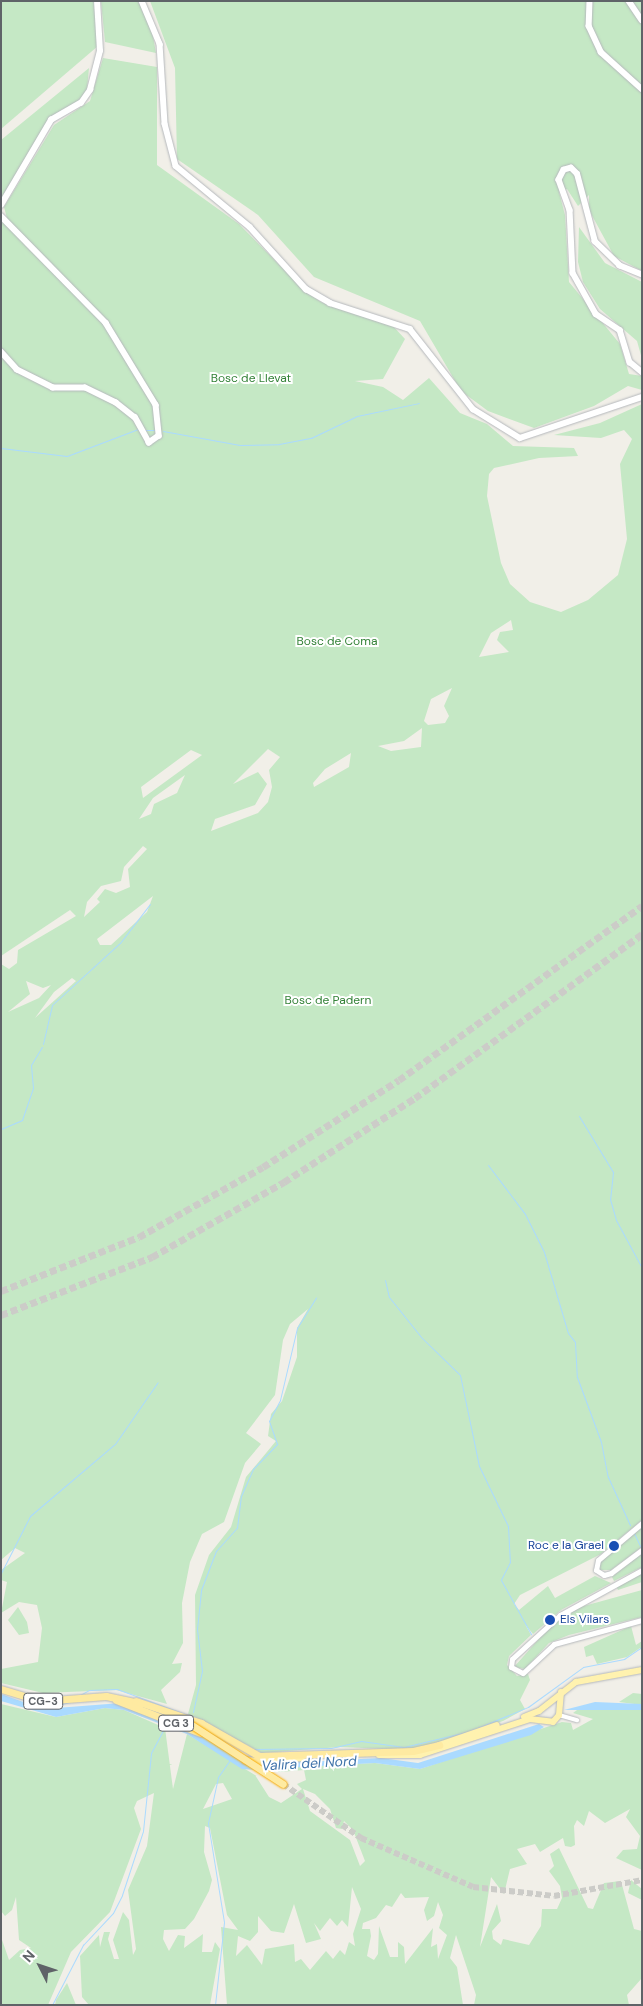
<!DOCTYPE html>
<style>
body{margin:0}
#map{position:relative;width:643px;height:2006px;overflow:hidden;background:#f1efe8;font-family:"DM Sans",sans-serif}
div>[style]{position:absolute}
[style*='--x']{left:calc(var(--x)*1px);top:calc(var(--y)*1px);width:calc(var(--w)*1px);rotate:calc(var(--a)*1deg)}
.green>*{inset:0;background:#c5e8c5}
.water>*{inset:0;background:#aadaff}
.stream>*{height:1px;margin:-0.5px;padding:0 0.5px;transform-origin:0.5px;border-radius:0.5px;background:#aadaff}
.primary-tunnel>*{height:6px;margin-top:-3px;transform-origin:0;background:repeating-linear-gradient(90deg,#ccccc8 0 6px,transparent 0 9px)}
.trunk-tunnel>*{height:7px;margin-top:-3.5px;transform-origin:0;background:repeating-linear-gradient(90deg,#ccccc8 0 7px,transparent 0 10.5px)}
.roads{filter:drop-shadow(0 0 1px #b5b8bc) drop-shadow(0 0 1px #b5b8bc)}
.minor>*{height:4px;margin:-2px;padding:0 2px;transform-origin:2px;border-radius:2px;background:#fff}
.tertiary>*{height:5px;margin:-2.5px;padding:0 2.5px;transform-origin:2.5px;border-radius:2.5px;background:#fff}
.secondary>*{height:5.5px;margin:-2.75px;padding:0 2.75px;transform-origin:2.75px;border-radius:2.75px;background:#fff}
.primary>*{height:6px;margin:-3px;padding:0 3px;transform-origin:3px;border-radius:3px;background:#fff2af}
.trunk>*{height:7px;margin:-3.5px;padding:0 3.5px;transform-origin:3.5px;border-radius:3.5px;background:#feeaa1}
.bridges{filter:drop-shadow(0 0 1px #f9ab00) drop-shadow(0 0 1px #f9ab00)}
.trunk-bridge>*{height:7px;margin:-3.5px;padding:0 3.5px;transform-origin:3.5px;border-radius:3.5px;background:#feeaa1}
.dots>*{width:14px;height:14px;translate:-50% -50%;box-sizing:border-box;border:2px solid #fff;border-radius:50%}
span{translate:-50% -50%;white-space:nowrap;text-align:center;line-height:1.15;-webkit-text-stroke:4px #fff;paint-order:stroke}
.shield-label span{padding:1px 4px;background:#fff;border:1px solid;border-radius:4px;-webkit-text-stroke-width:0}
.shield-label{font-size:11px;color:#5f6368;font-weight:700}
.park-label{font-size:12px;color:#348238}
.transit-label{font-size:12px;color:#164399}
.right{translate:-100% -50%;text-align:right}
.left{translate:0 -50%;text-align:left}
.water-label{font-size:14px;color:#4174aa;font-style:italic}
.frame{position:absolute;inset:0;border:2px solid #5f6368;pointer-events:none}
.north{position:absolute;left:15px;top:1941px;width:50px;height:50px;-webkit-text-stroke:4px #fff;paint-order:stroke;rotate:311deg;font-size:14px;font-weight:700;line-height:20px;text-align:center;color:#5f6368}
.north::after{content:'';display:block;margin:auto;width:18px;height:22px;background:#5f6368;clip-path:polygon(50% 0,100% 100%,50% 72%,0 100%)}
</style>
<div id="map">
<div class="green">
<div style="clip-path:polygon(1px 1px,94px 1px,98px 46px,1px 129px)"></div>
<div style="clip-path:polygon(101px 1px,139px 1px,151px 25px,156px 53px,105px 42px)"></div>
<div style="clip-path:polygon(150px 1px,642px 1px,642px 271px,614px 256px,589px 210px,589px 195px,578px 206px,567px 189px,559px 192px,565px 215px,569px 282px,620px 344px,629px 374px,642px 376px,642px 390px,628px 386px,594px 406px,534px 428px,488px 411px,461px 391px,420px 321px,314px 277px,258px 215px,177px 159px,175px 68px)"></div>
<div style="clip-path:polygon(evenodd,103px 58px,157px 67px,157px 165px,239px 224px,306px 292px,321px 302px,392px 325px,405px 339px,383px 379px,355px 381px,383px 387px,403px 400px,429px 378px,460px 413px,487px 424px,513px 446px,574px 448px,578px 456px,539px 458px,494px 468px,489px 474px,487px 496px,501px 563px,510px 584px,530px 602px,561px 612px,588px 600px,618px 575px,627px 539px,620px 464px,632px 439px,624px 430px,601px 438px,554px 435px,600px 423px,642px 404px,642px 1520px,601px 1554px,520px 1595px,514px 1604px,519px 1610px,548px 1586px,555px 1598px,595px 1576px,611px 1583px,561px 1610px,533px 1634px,525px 1624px,531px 1635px,509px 1656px,507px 1665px,517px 1676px,528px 1674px,530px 1680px,520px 1700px,525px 1709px,503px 1721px,413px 1750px,340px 1747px,262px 1753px,188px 1714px,196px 1685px,195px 1595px,209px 1555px,231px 1527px,246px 1477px,276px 1441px,268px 1436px,271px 1414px,282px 1401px,297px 1357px,297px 1328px,308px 1309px,290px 1324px,283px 1340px,275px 1395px,246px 1433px,261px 1444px,245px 1463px,224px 1522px,202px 1534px,190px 1562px,182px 1603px,183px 1643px,172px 1664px,182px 1663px,180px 1672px,161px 1690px,167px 1704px,116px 1690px,43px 1693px,1px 1683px,1px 1669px,38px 1662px,42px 1628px,37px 1605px,19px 1602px,1px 1613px,7px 1582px,1px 1580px,1px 1570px,25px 1553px,15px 1548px,1px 1560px,1px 964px,9px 969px,17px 963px,18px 950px,76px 916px,70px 910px,1px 956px,1px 221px,29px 241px,8px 222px,4px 207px,54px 125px,90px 101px,103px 58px,511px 620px,513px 630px,500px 632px,497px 640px,509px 652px,479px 657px,491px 633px,511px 620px,103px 58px,452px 688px,444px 706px,449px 716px,445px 723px,428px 725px,424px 721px,431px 699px,452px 688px,103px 58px,422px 728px,421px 747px,391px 751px,378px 746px,404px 741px,422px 728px,103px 58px,268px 749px,280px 757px,269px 770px,272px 787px,268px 802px,258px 813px,211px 831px,215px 819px,255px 805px,267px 784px,258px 772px,233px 784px,268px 749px,103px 58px,191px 750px,202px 755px,143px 798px,141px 787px,191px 750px,103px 58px,351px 753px,349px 767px,314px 787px,313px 783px,325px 769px,351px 753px,103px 58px,185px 775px,177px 793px,154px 804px,151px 814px,139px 819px,153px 798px,185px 775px,103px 58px,143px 846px,147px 849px,128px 869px,130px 887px,116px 893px,105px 889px,97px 899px,100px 902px,84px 917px,87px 902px,101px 886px,121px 881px,124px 867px,143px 846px,103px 58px,153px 896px,147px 912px,111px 945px,100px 945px,97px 939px,153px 896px,103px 58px,72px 978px,76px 981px,35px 1018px,54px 992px,72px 978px,103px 58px,26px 981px,43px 988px,51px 985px,39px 998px,8px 1012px,30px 994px,26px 981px)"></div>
<div style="clip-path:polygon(89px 68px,87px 89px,79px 102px,50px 121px,1px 201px,1px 140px)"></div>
<div style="clip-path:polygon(579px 227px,605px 263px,642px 282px,642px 359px,637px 341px,600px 309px,583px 282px,578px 262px)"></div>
<div style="clip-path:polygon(642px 1526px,642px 1547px,611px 1570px,600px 1570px,600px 1562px)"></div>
<div style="clip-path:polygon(642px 1553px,642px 1567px,614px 1581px,612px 1577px)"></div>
<div style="clip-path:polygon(642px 1572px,642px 1582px,618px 1590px,616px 1586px)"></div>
<div style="clip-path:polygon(642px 1590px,642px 1617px,569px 1635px,549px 1643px,525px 1669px,514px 1667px,554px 1622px,573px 1609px)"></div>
<div style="clip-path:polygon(18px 1607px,27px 1622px,29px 1633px,19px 1635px,8px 1620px)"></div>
<div style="clip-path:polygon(631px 1626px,636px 1645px,642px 1641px,642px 1652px,640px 1648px,627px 1657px,597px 1664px,593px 1655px,586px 1657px,584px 1647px)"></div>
<div style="clip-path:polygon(633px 1693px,642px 1694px,642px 1705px,619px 1702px)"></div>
<div style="clip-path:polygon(evenodd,1px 1704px,56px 1717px,105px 1708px,124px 1710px,165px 1728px,173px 1789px,187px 1734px,255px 1775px,269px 1797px,281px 1803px,302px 1789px,297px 1784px,306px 1780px,304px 1770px,279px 1772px,275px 1768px,375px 1763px,420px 1769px,562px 1722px,571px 1723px,573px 1730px,593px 1719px,573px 1713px,577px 1710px,642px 1710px,642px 1870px,616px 1858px,623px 1850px,637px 1849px,640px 1836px,626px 1817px,630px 1809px,605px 1823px,589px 1811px,584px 1826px,577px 1820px,574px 1826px,575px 1845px,571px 1847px,565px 1846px,563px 1838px,540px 1852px,535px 1844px,517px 1849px,527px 1864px,510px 1869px,504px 1894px,491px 1877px,480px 1947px,497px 1904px,501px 1921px,492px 1931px,493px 1939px,501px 1945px,503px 1939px,529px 1945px,541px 1926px,542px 1909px,557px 1909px,562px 1898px,560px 1886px,549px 1871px,554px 1866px,550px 1854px,559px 1848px,588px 1908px,593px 1909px,604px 1883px,621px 1881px,634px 1929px,642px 1931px,642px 1978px,627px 1995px,629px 2005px,474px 2005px,476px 1995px,456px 1935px,450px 1958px,457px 1967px,463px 2005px,227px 2005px,221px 1927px,238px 1930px,227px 1915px,210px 1828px,205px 1826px,204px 1852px,212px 1880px,209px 1891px,194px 1919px,185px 1929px,164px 1930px,163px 1939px,169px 1951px,178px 1935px,185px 1936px,184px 1948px,203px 1934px,202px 1952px,212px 1952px,215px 1942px,220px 1949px,210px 2005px,89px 2005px,82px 1997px,80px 1956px,99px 1935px,100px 1947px,104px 1932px,110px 1932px,108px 1939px,114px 1959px,119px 1959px,113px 1940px,123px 1912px,129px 1920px,133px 1955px,136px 1949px,128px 1890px,147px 1846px,154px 1793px,137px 1801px,134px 1808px,141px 1829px,110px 1912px,71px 1952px,48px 2005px,1px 2005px,1px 1937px,9px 1960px,20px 1950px,31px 1948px,19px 1940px,16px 1897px,12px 1910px,5px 1916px,1px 1911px,1px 1704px,223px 1783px,232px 1799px,203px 1809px,216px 1784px,223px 1783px,1px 1704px,303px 1789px,315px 1794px,330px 1809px,336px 1828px,342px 1829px,344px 1821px,353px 1830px,365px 1861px,360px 1866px,350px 1840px,310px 1811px,303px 1789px,1px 1704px,352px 1887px,361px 1909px,353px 1934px,355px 1946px,349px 1942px,345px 1955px,340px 1950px,333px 1959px,326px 1951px,310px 1970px,301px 1959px,295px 1962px,294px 1944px,265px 1949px,262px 1965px,247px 1945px,236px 1956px,238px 1936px,250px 1941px,258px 1932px,258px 1916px,271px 1931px,284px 1933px,294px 1904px,306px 1943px,321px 1939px,314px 1923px,320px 1931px,330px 1918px,337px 1926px,342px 1920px,348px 1927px,352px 1887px,1px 1704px,401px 1893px,405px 1898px,429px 1897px,424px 1910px,427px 1921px,434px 1916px,438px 1902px,443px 1915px,439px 1928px,447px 1935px,438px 1959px,437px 1944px,431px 1947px,433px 1928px,405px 1964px,404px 1947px,398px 1942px,398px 1957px,390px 1957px,379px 1926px,378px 1954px,374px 1960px,367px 1956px,371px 1936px,370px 1929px,362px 1929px,363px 1923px,376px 1918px,386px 1905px,392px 1907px,401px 1893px)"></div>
<div style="clip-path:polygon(631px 1880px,642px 1889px,642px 1900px,628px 1893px)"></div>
<div style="clip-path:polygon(67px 1983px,76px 2005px,55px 2005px,56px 2000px)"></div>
</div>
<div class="water">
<div style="clip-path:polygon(1px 1694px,43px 1709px,121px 1703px,201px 1736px,257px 1770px,242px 1769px,187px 1734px,124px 1710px,105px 1708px,56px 1717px,1px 1701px)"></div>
<div style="clip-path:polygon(595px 1702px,642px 1704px,642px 1710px,564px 1710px)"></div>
<div style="clip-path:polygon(539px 1724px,544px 1727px,531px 1735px,420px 1769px,375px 1763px,268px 1769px,261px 1764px,381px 1758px,418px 1763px)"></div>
</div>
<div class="stream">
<div style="--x:144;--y:430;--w:13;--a:0"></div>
<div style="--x:163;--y:431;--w:78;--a:10.3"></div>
<div style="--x:240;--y:445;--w:39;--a:-1"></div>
<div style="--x:279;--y:444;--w:33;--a:-11"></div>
<div style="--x:311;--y:438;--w:51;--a:-25.6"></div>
<div style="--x:357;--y:416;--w:63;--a:-11.8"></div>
<div style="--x:1;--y:448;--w:66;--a:6.9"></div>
<div style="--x:67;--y:456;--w:76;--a:-20.8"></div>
<div style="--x:43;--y:1044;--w:40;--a:-77"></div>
<div style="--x:52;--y:1005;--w:92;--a:-42.4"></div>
<div style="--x:120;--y:943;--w:49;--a:-52.4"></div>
<div style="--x:579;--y:1116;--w:66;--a:58.7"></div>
<div style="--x:613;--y:1172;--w:27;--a:96"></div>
<div style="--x:610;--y:1199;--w:22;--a:74"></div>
<div style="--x:616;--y:1220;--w:55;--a:61.6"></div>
<div style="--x:1;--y:1129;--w:23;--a:-23"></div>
<div style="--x:22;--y:1120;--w:34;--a:-71"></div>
<div style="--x:33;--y:1088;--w:23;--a:-95"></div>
<div style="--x:31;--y:1065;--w:21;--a:-59"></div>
<div style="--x:488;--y:1165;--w:61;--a:52.9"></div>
<div style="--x:525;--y:1214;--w:42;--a:63.4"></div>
<div style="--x:544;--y:1252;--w:84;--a:73.5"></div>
<div style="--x:568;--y:1333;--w:11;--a:52"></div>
<div style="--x:575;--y:1342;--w:35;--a:87"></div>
<div style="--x:577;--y:1377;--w:69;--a:69.7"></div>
<div style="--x:601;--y:1442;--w:36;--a:79"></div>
<div style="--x:608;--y:1477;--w:53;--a:65.4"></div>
<div style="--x:385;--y:1280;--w:17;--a:77"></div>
<div style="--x:389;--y:1297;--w:51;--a:51.3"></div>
<div style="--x:421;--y:1337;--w:54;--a:44.3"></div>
<div style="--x:460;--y:1375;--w:93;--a:78.2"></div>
<div style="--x:479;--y:1466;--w:67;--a:64.2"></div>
<div style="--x:508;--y:1526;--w:36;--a:87"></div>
<div style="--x:510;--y:1562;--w:20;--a:117"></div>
<div style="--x:501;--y:1580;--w:62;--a:60.9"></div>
<div style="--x:634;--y:1533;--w:17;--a:65"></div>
<div style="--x:1;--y:1573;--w:64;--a:-63"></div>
<div style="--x:30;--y:1516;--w:111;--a:-40.3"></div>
<div style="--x:115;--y:1444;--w:75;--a:-55.3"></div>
<div style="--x:80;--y:1695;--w:10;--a:-29"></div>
<div style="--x:89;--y:1690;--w:28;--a:-2"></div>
<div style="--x:117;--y:1689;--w:72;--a:20.2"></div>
<div style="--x:43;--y:1709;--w:28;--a:-15"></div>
<div style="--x:193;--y:1712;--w:42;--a:-77.6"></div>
<div style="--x:202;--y:1671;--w:42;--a:-96.8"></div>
<div style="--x:197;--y:1629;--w:39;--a:-84"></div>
<div style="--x:201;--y:1590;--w:42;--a:-69"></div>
<div style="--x:216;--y:1551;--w:31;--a:-48"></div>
<div style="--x:237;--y:1528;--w:32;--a:-83"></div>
<div style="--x:241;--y:1496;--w:30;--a:-66"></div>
<div style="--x:253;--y:1469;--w:35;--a:-46"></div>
<div style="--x:277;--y:1444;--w:24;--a:-109"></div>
<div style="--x:269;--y:1421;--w:24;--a:-62"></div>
<div style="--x:280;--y:1400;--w:74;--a:-76.7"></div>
<div style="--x:297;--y:1328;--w:36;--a:-58"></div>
<div style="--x:470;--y:1731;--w:63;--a:-22.5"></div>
<div style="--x:528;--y:1707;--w:68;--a:-36"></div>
<div style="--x:583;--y:1667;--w:42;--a:-11"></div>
<div style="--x:624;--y:1659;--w:22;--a:-34"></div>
<div style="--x:253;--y:1749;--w:78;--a:-0.7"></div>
<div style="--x:331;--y:1748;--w:31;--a:-13"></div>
<div style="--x:361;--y:1741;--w:43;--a:7.9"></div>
<div style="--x:404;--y:1747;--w:64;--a:-13.6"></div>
<div style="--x:52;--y:2005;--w:68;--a:-62.7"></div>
<div style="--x:83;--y:1945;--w:44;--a:-46.8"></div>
<div style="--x:113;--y:1913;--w:20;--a:-63"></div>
<div style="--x:122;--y:1895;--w:67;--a:-71.8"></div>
<div style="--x:143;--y:1831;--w:78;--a:-84.1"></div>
<div style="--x:151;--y:1753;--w:30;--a:-62"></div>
<div style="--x:215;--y:2005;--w:83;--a:-83.8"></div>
<div style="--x:224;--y:1922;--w:100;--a:-99.2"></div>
<div style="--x:208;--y:1823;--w:47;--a:-77.7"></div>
<div style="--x:218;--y:1777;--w:21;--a:-55"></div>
</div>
<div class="primary-tunnel">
<div style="--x:283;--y:1784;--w:95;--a:34.7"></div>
<div style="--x:361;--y:1838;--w:122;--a:23.6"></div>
<div style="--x:473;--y:1887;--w:81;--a:6.3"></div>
<div style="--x:554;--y:1896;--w:89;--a:-10.3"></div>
</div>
<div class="trunk-tunnel">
<div style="--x:1;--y:1291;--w:148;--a:-21.4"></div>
<div style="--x:139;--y:1237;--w:142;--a:-29.4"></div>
<div style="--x:263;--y:1167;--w:161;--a:-32.6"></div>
<div style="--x:399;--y:1080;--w:299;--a:-35.6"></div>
<div style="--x:1;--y:1315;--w:162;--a:-21"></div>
<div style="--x:152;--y:1257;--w:152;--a:-29.6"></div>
<div style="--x:284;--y:1182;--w:156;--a:-32.7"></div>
<div style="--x:415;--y:1098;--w:280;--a:-35.8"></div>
</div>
<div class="roads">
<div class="minor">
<div style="--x:559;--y:1715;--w:19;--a:16"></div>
</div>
<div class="tertiary">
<div style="--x:642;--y:1523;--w:57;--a:139.9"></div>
<div style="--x:598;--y:1560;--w:10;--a:101"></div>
<div style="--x:596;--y:1570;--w:9;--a:32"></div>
<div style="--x:604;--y:1575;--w:7;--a:-16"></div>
<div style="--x:611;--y:1573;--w:39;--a:-37"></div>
<div style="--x:642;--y:1570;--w:94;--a:151.2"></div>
<div style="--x:560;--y:1615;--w:65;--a:137.5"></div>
<div style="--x:512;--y:1659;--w:8;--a:97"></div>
<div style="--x:511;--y:1667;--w:13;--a:27"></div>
<div style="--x:523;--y:1673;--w:42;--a:-43.1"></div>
<div style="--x:554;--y:1644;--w:91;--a:-15.3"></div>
</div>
<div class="secondary">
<div style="--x:142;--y:1;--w:47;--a:67.3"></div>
<div style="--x:160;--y:44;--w:80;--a:86.4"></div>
<div style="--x:165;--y:124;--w:43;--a:75.3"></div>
<div style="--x:176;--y:166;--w:96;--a:39.5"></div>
<div style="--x:250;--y:227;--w:84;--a:47.9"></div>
<div style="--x:306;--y:289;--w:28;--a:30"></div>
<div style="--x:330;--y:303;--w:84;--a:18"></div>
<div style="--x:410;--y:329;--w:102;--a:51.8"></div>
<div style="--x:473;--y:409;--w:55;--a:31.7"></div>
<div style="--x:520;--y:438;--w:129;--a:-18.6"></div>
<div style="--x:590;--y:1;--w:25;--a:92"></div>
<div style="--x:589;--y:26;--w:29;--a:65"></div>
<div style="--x:601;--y:52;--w:55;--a:42.1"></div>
<div style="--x:629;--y:1;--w:23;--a:56"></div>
<div style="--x:1;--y:205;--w:99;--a:-59.5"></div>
<div style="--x:51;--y:120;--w:34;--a:-30"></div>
<div style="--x:81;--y:103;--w:16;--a:-55"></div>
<div style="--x:90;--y:90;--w:40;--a:-75.6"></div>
<div style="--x:100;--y:51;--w:50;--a:-93.4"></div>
<div style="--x:1;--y:216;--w:150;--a:45.5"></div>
<div style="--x:106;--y:323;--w:96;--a:58.6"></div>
<div style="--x:156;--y:405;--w:31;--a:84"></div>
<div style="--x:159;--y:436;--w:12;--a:145"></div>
<div style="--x:149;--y:443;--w:29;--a:-119"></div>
<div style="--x:135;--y:418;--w:24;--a:-142"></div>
<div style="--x:116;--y:403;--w:34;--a:-154"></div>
<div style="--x:85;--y:388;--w:32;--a:180"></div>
<div style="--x:53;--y:388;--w:40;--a:-153.4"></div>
<div style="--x:17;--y:370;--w:24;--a:-132"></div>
<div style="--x:642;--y:275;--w:24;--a:-158"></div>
<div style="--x:620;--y:266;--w:35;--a:-136"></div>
<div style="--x:595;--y:242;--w:70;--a:-104.8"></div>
<div style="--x:577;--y:174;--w:8;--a:-135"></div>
<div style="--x:571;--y:168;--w:7;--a:164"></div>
<div style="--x:564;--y:170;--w:11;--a:117"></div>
<div style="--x:559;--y:180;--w:32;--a:70"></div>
<div style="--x:570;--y:210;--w:63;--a:87.3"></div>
<div style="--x:573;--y:273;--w:47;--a:60.7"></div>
<div style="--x:596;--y:314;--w:29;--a:34"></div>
<div style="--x:620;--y:330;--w:34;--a:73"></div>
<div style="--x:630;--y:362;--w:16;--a:40"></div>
</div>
<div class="primary">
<div style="--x:524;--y:1717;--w:16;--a:-22"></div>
<div style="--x:539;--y:1711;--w:47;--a:-38.1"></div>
<div style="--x:576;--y:1682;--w:67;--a:-10.3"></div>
<div style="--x:439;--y:1745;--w:61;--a:-19"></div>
<div style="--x:379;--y:1755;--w:41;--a:0"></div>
<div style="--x:420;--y:1755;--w:116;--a:-18.1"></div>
<div style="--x:530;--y:1719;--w:23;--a:7"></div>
<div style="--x:553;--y:1722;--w:9;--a:-49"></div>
<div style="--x:559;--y:1715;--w:23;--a:-85"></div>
<div style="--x:260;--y:1761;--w:42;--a:-4.1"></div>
</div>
<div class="trunk">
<div style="--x:1;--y:1689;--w:42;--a:16.7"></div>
<div style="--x:41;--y:1701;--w:65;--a:-4.4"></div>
<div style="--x:106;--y:1696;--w:35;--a:12"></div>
<div style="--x:116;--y:1700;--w:90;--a:21.4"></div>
<div style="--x:136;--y:1701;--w:69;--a:18.7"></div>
<div style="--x:201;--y:1723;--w:67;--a:29.6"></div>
<div style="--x:259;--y:1756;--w:154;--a:-1.9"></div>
<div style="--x:413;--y:1751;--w:27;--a:-13"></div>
<div style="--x:245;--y:1760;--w:15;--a:4"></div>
</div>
</div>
<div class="bridges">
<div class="trunk-bridge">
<div style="--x:187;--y:1722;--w:114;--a:32.9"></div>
</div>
</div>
<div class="dots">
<div style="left:614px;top:1546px;background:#1a4fb4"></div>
<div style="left:550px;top:1620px;background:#1a4fb4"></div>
</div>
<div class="shield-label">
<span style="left:43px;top:1701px">CG-3</span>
<span style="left:176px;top:1723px">CG 3</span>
</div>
<div class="park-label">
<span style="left:251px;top:379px">Bosc de Llevat</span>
<span style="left:337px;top:642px">Bosc de Coma</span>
<span style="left:328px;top:1001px">Bosc de Padern</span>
</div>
<div class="transit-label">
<span class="right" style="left:604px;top:1546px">Roc e la Grael</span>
<span class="left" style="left:560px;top:1620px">Els Vilars</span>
</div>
<div class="water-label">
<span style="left:309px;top:1763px;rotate:-3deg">Valira del Nord</span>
</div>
<div class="frame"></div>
<div class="north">N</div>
</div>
